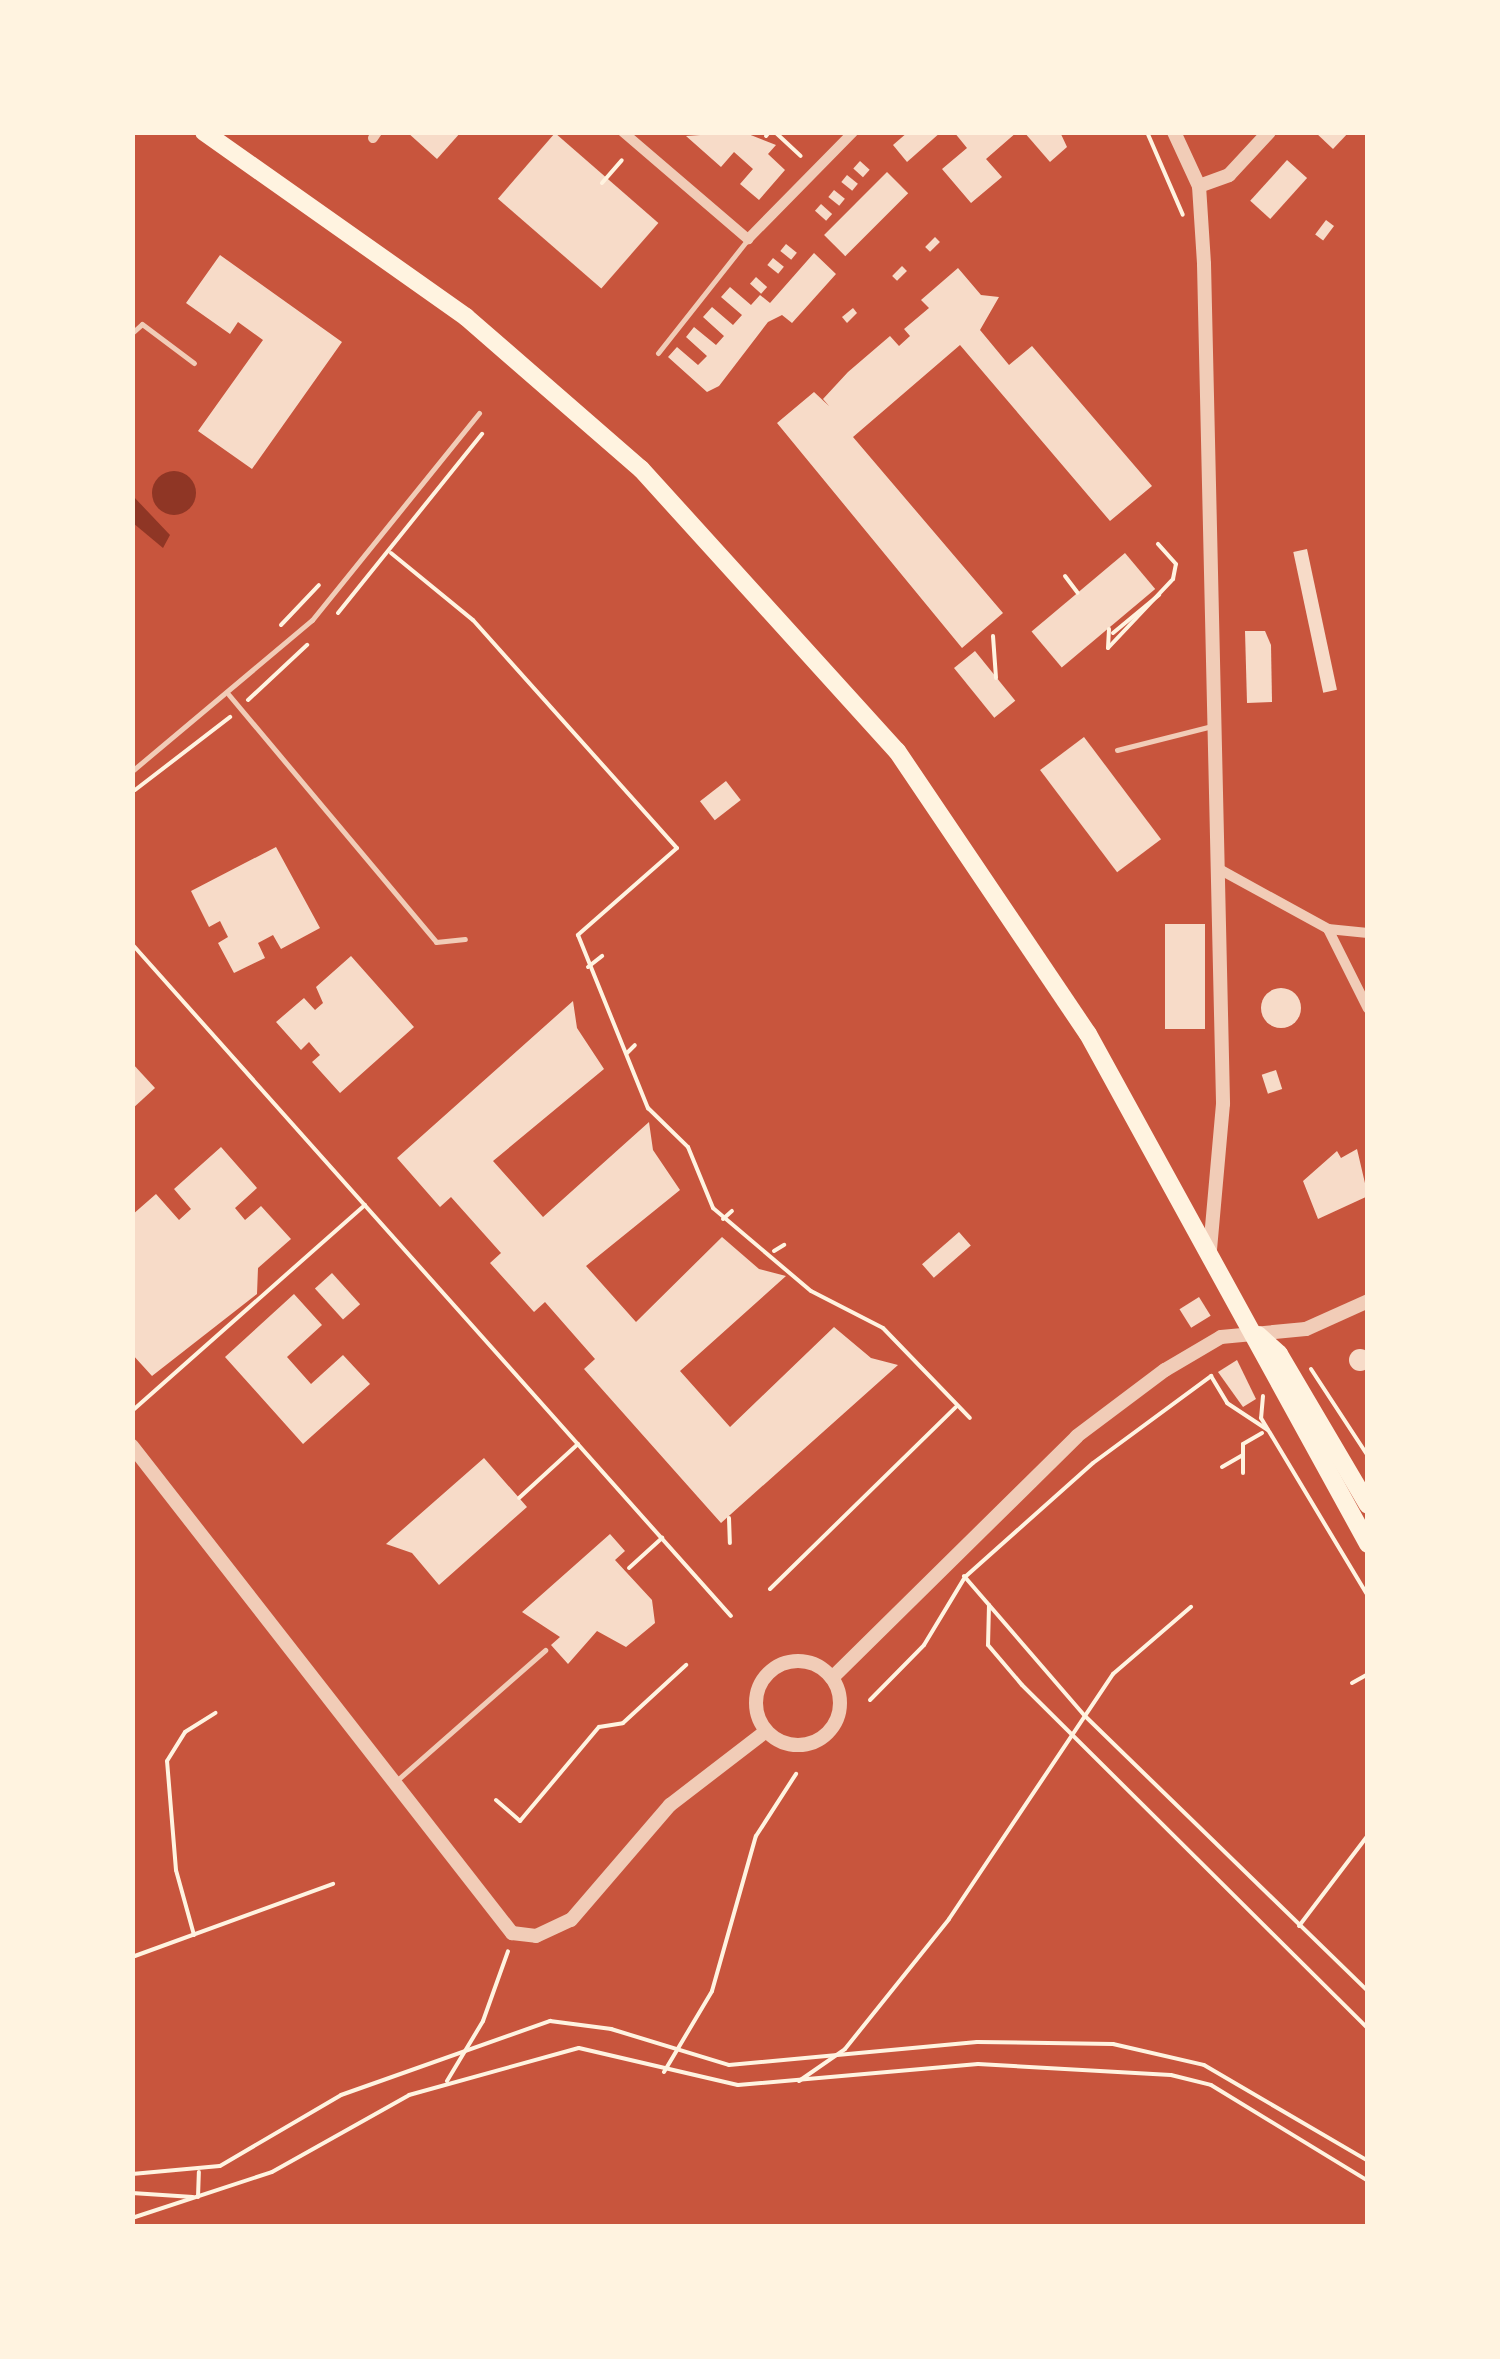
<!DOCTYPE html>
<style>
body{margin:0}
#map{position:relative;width:1500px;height:2359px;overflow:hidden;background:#c8553d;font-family:"Alegreya Sans",sans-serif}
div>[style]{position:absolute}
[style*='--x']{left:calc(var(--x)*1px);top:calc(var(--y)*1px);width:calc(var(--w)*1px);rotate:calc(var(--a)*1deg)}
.water>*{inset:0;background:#8f3625}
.round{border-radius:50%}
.building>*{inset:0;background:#f7dbc8;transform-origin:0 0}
.path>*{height:4px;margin:-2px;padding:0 2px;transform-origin:2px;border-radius:2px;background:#fff3e0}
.service>*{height:5px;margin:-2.5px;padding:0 2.5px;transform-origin:2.5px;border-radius:2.5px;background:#f1ccb7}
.minor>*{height:10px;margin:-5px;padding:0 5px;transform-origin:5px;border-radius:5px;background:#f1ccb7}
.tertiary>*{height:14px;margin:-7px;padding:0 7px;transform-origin:7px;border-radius:7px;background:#f1ccb7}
.tertiary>.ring{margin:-7px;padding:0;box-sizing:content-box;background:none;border:14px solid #f1ccb7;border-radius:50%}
.primary>*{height:18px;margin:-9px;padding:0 9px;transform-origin:9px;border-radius:9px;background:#fff3e0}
span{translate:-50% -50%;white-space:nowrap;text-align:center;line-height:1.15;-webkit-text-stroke:9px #fff3e0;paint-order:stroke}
.frame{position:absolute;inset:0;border:135px solid #fff3e0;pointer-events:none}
</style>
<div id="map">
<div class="water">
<div class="round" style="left:152px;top:471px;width:44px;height:44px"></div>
<div style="clip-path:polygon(133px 496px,170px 535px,163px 548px,133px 523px)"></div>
</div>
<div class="building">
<div style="clip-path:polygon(407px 132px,461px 132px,437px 159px)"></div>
<div style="clip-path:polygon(743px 132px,776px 145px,768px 154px,785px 170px,759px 200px,740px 184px,753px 169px,734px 152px,721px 167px,686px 136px)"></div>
<div style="clip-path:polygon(908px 132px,941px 132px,907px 162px,893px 145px)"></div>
<div style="clip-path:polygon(954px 132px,1017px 132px,986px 159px,1002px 177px,971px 203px,942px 169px,967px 148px)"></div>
<div style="clip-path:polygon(1024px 132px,1060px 132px,1067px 147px,1050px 162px)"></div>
<div style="clip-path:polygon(1315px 132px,1349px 132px,1333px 149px)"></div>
<div style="left:555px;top:133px;width:137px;height:87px;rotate:41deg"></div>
<div style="left:1287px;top:160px;width:27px;height:55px;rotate:42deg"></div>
<div style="left:860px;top:161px;width:13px;height:10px;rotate:42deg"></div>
<div style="left:887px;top:172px;width:30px;height:89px;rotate:45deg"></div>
<div style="left:847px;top:175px;width:14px;height:9px;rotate:39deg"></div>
<div style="left:834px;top:190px;width:14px;height:9px;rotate:39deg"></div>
<div style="left:821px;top:204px;width:15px;height:9px;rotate:42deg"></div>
<div style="left:1326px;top:220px;width:10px;height:18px;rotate:37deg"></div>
<div style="left:935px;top:237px;width:7px;height:14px;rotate:45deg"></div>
<div style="left:786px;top:244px;width:14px;height:9px;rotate:39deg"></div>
<div style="clip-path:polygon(814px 253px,836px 274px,792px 323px,782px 315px,768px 322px,719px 386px,707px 392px,668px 357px,677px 347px,698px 365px,707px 356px,686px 337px,694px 327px,716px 345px,724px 336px,703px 317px,712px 307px,733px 325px,742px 315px,721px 297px,730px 287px,751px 305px,760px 295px,770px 303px)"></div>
<div style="clip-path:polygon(220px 255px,342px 342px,252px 469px,198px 431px,263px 340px,238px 322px,230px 334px,186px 303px)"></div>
<div style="left:773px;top:258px;width:14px;height:9px;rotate:39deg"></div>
<div style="left:902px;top:266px;width:7px;height:14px;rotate:45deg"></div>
<div style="clip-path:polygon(958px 268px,981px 295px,999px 297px,980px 330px,1009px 365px,1032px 346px,1152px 486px,1110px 521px,960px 345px,853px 437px,1003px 613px,962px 648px,777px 423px,814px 392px,829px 406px,823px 399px,848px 372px,890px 336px,899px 346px,910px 336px,904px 329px,929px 308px,921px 300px)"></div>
<div style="left:756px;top:277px;width:15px;height:9px;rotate:42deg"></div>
<div style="clip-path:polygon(853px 308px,857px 313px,847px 323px,842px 317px)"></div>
<div style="left:1307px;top:549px;width:144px;height:14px;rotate:78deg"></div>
<div style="left:1125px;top:553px;width:47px;height:122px;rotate:50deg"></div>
<div style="clip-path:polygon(1245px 631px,1265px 631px,1271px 645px,1272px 702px,1247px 703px)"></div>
<div style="left:975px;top:651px;width:64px;height:27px;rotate:51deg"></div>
<div style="left:1084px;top:737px;width:128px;height:55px;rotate:53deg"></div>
<div style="left:726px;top:781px;width:24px;height:33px;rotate:52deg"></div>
<div style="clip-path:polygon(276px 847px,320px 928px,281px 949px,273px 935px,258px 943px,265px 958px,234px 973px,218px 943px,228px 937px,220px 921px,209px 927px,191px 891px)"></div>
<div style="left:1165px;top:924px;width:40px;height:105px"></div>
<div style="clip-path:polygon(351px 956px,414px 1027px,340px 1093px,312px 1062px,320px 1055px,309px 1042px,301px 1050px,276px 1022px,304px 998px,315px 1010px,323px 1003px,316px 987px)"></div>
<div class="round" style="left:1261px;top:988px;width:40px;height:40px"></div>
<div style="clip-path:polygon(573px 1001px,577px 1028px,604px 1069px,493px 1161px,543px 1217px,649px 1122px,653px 1150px,680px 1190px,586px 1266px,636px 1322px,722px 1237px,759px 1269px,786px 1276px,680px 1371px,730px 1427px,834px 1327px,871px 1358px,898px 1365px,721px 1523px,584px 1369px,595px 1359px,545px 1302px,534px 1312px,490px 1263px,501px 1253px,451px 1197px,440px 1207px,397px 1158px)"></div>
<div style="clip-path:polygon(132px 1063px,155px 1088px,132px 1109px)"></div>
<div style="left:1276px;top:1070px;width:20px;height:15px;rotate:72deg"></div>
<div style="clip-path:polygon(221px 1147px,257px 1188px,235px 1208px,245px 1220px,261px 1206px,291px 1239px,258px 1268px,257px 1294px,152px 1376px,132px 1354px,132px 1215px,156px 1194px,179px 1220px,191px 1209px,174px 1189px)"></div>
<div style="clip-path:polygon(1357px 1149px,1368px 1196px,1318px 1219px,1303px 1181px,1337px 1151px,1341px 1158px)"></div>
<div style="left:959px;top:1232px;width:18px;height:49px;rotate:49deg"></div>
<div style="left:332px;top:1273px;width:42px;height:23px;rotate:48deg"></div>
<div style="clip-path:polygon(294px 1294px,322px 1325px,287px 1357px,311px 1384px,343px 1355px,370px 1384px,303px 1444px,225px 1357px)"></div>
<div style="left:1199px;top:1297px;width:22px;height:23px;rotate:58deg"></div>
<div class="round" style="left:1349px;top:1349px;width:22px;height:22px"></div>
<div style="clip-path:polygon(1237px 1360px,1256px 1399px,1243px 1407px,1218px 1372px)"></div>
<div style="clip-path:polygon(484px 1458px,527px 1507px,439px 1585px,412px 1553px,386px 1544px)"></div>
<div style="clip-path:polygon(610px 1534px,625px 1551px,615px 1560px,652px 1600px,655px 1623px,626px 1647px,597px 1631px,568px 1664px,551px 1645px,560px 1637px,522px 1612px)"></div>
</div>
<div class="path">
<div style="--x:775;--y:132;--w:35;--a:43"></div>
<div style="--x:1147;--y:132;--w:90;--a:66.6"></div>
<div style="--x:766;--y:136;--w:5;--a:-53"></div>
<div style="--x:602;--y:183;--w:30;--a:-49"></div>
<div style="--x:391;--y:553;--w:106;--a:39.3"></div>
<div style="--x:473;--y:620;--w:306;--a:48.2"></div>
<div style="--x:677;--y:848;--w:132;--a:138.7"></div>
<div style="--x:578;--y:935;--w:187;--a:68"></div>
<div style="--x:648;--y:1108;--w:56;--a:44.3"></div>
<div style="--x:688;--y:1147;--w:66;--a:67.7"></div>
<div style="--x:713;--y:1208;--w:128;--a:40.3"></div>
<div style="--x:811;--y:1291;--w:81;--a:27.2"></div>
<div style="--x:883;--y:1328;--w:125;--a:46"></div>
<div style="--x:1065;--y:576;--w:21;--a:53"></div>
<div style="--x:338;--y:613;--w:230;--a:-51.2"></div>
<div style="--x:281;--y:625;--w:55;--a:-46.5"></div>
<div style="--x:1109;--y:629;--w:19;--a:93"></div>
<div style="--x:1108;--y:648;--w:95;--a:-46.7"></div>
<div style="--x:1173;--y:579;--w:15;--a:-79"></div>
<div style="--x:1176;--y:564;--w:27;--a:-132"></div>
<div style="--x:1113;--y:633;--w:60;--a:-39.6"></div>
<div style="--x:993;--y:636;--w:42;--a:85.9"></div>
<div style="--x:248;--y:700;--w:81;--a:-43"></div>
<div style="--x:135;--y:790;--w:120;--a:-37.5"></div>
<div style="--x:132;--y:944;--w:900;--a:48.29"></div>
<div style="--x:588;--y:967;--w:18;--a:-38"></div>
<div style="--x:627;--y:1053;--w:11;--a:-45"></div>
<div style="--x:723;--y:1219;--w:12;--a:-42"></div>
<div style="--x:774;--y:1251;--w:12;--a:-31"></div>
<div style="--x:1311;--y:1369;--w:104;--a:56.8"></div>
<div style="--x:1263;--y:1396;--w:22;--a:95"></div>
<div style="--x:1261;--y:1418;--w:208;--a:59"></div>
<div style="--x:132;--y:1411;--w:311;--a:-41.5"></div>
<div style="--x:1222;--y:1467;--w:24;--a:-30"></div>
<div style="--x:1243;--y:1473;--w:29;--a:-90"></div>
<div style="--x:1243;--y:1444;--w:22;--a:-30"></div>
<div style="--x:519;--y:1498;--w:80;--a:-42.5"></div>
<div style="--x:729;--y:1518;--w:25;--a:88"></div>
<div style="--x:629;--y:1568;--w:45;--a:-42.3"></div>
<div style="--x:964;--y:1576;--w:185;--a:49.2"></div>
<div style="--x:1085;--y:1716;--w:395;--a:44.2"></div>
<div style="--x:770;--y:1589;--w:260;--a:-44.4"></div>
<div style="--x:989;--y:1605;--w:40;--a:91.4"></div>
<div style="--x:988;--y:1645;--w:52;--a:49.6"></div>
<div style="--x:1022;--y:1685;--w:487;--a:44.8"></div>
<div style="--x:1352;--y:1683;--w:18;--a:-29"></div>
<div style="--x:870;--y:1700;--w:77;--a:-45.5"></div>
<div style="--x:924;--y:1645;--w:79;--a:-58.9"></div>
<div style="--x:965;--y:1577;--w:171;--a:-41.7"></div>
<div style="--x:1093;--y:1463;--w:147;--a:-36.4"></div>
<div style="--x:1211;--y:1376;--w:31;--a:59"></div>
<div style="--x:1227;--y:1403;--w:49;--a:33.4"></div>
<div style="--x:496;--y:1800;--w:32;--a:41"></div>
<div style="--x:520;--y:1821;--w:123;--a:-50"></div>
<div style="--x:599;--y:1727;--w:24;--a:-9"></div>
<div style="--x:623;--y:1723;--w:86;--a:-42.6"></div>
<div style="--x:1299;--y:1926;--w:114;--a:-52.8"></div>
<div style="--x:194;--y:1935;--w:67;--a:-105.5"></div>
<div style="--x:176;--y:1870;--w:109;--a:-94.7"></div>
<div style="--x:167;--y:1761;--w:34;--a:-58"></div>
<div style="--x:185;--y:1732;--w:36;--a:-32"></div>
<div style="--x:132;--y:1957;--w:214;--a:-20"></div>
<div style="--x:664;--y:2072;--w:94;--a:-59.3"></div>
<div style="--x:712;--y:1991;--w:161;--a:-74.2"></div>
<div style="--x:756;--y:1836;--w:74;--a:-57.2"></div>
<div style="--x:447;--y:2081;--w:70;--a:-59"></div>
<div style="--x:483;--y:2021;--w:74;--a:-70.3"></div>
<div style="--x:799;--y:2081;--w:56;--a:-34.8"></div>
<div style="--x:845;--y:2049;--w:166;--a:-51.3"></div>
<div style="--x:949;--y:1919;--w:295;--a:-56.2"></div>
<div style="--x:1113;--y:1674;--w:103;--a:-40.7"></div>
<div style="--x:132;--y:2174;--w:88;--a:-5.2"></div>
<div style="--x:220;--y:2166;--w:140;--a:-30.4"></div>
<div style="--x:341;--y:2095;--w:222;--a:-19.5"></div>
<div style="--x:550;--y:2021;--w:62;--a:7.5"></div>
<div style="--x:611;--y:2029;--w:123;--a:17"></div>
<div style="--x:729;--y:2065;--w:249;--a:-5.3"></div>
<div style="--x:977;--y:2042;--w:136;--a:0.8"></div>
<div style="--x:1113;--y:2044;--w:93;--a:13"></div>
<div style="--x:1204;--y:2065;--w:190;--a:30.3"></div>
<div style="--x:132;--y:2193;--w:61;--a:3.8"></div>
<div style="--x:198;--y:2197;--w:25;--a:-88"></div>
<div style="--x:132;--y:2218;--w:147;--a:-18.2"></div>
<div style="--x:272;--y:2172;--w:157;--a:-29.3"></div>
<div style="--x:409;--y:2095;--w:176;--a:-15.5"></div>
<div style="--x:579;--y:2048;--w:163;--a:13.1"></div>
<div style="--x:738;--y:2085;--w:241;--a:-5"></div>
<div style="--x:978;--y:2064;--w:193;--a:3.3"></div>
<div style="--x:1171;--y:2075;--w:41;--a:14"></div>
<div style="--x:1211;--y:2085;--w:184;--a:31.4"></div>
</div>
<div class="service">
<div style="--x:132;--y:333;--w:13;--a:-42"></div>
<div style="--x:142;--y:324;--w:65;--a:36.9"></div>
<div style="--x:658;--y:353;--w:145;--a:-51.7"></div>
<div style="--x:229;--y:695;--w:322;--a:50"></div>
<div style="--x:436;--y:942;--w:29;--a:-6"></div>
<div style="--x:1117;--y:750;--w:98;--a:-14.2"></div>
<div style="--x:132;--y:771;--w:235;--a:-40"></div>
<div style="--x:312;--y:620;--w:266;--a:-51.1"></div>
<div style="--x:395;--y:1782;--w:200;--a:-41.3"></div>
</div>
<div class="minor">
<div style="--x:623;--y:132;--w:165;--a:40.6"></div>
<div style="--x:748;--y:239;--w:150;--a:-45.5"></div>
<div style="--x:373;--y:138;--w:7;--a:-56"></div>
<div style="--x:1219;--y:869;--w:124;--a:28.8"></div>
<div style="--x:1328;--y:929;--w:40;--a:5.7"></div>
<div style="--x:1328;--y:929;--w:89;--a:63.4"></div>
</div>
<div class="tertiary">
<div style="--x:1174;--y:132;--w:60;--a:65.2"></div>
<div style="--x:1199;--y:186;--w:78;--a:86.3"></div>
<div style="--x:1204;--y:264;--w:840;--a:88.7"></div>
<div style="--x:1223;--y:1104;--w:147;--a:95.1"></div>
<div style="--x:1199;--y:186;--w:32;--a:-20"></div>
<div style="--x:1229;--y:175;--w:59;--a:-47.1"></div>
<div style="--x:132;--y:1446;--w:618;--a:52.04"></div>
<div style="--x:512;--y:1933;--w:24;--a:7"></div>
<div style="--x:536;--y:1936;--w:38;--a:-25"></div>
<div style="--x:571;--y:1920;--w:152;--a:-49.3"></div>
<div style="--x:670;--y:1805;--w:121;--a:-37.6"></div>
<div class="ring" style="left:756px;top:1661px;width:70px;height:70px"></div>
<div style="--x:832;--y:1678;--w:344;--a:-44.6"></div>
<div style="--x:1077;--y:1436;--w:110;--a:-36.9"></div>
<div style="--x:1165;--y:1370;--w:65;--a:-30.5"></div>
<div style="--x:1221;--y:1337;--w:85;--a:-5.4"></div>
<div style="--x:1306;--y:1329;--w:68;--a:-24.3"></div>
</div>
<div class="primary">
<div style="--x:204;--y:132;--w:321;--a:35.2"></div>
<div style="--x:466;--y:317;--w:232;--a:41"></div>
<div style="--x:641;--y:469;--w:381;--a:47.8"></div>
<div style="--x:897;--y:751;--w:341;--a:56"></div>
<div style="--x:1088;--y:1034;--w:582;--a:61.23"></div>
<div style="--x:1258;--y:1335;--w:28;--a:42"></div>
<div style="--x:1279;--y:1354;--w:175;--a:59.5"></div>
</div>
<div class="frame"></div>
</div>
